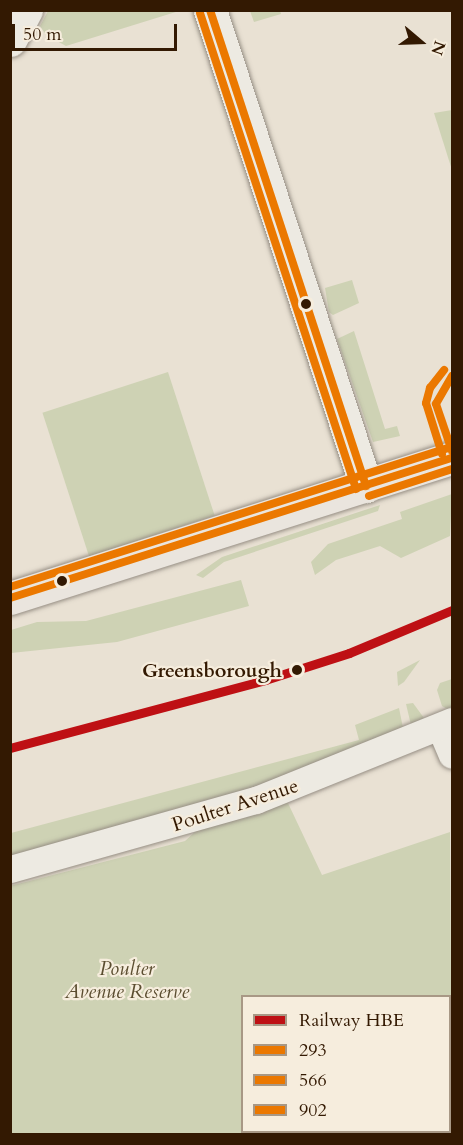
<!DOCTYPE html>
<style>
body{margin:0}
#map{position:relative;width:463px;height:1145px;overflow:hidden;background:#e9e1d3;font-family:Cardo,serif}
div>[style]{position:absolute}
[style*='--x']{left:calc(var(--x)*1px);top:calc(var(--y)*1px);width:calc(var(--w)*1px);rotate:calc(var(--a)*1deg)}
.green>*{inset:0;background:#ced2b4;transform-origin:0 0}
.roads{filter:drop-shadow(0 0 2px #968e84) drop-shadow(0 0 2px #968e84)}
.minor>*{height:27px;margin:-13.5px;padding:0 13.5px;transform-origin:13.5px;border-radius:13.5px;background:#edeae2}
.tertiary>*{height:33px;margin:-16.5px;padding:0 16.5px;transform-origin:16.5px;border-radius:16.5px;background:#edeae2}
.secondary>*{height:33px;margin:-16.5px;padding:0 16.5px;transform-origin:16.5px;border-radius:16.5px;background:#edeae2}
.primary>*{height:33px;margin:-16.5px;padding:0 16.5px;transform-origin:16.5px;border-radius:16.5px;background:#eae5de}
.bus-1>*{height:8px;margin:-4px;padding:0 4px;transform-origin:4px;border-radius:4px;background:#eb7800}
.bus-2>*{height:8px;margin:-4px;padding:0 4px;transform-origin:4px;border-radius:4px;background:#eb7800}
.bus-3>*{height:8px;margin:-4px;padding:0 4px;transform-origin:4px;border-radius:4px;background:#eb7800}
.rail-1>*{height:9px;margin:-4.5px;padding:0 4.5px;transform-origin:4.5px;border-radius:4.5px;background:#be1014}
.dots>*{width:16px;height:16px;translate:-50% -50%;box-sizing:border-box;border:3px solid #f6eddd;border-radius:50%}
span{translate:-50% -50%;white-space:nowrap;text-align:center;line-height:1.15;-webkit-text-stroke:4.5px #f6eddd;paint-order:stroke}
.stop-label{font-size:20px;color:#331902;font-weight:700}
.right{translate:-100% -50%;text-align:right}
.street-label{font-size:20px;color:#331902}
.park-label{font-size:20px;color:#5b4d30;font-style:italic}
.frame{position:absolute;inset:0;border:12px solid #331902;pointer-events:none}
.legend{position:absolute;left:241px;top:995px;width:210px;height:138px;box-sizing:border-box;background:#f6eddd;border:2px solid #a89885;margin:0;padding:8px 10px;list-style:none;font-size:18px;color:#331902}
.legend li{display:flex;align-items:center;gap:12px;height:30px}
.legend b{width:30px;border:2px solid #a89885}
.north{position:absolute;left:391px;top:12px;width:60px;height:60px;-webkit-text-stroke:4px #f6eddd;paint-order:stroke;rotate:109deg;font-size:16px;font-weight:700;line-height:24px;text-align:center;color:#331902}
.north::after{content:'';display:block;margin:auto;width:21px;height:27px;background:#331902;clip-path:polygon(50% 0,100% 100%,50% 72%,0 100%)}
.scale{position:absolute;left:12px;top:24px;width:165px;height:27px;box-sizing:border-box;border:3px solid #331902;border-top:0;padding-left:8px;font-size:18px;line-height:21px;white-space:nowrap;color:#331902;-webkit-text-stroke:4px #f6eddd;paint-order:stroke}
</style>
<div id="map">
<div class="green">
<div style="clip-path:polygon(48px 11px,48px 10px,179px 11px,66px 46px,46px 35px,40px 26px)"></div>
<div style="clip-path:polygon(250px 11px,280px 11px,281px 14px,254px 22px)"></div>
<div style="clip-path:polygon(452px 110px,452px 170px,434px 113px)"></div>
<div style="clip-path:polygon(352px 280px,359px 303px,333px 315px,329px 312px,325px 288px)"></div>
<div style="clip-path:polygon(354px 331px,385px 429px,397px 426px,400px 436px,373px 442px,337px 339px)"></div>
<div style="left:168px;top:372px;width:151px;height:132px;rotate:72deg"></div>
<div style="clip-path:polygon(452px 494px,450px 536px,401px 558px,380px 546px,336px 560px,315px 575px,311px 562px,328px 544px,402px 519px,400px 512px)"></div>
<div style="clip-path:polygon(380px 505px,378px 511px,224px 562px,203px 578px,196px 575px,222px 557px)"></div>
<div style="clip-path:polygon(241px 580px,249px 606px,117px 642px,11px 653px,11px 630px,37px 622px,86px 621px)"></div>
<div style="clip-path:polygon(420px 660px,404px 682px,398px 686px,397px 672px)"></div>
<div style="clip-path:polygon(452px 679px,452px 710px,449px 710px,442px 706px,437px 690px,440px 683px)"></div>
<div style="clip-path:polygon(413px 703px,424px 718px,411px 725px,406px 704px)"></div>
<div style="clip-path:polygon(399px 708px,403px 728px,244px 793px,11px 857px,11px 833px,359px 740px,355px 725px)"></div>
<div style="clip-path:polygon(evenodd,287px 801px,322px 875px,450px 832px,452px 1134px,11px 1134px,10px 886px,185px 841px,198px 829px,287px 801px,243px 996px,450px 996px,450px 1132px,243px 1132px,243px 996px)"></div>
</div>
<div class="roads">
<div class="minor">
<div style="--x:440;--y:727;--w:30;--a:67"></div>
<div style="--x:10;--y:869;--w:255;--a:-15.7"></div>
<div style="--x:256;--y:800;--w:211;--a:-22"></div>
</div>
<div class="tertiary">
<div style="--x:10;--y:40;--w:34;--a:-62"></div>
</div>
<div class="secondary">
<div style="--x:210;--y:10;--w:501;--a:71.85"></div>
</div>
<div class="primary">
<div style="--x:10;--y:598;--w:464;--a:-17.6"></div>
</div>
</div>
<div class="bus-1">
<div style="--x:210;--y:10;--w:501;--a:71.85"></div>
<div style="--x:452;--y:376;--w:32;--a:120"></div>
<div style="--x:436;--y:404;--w:50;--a:71.2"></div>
<div style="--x:10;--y:598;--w:464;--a:-17.6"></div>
</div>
<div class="bus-2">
<div style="--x:200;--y:13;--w:501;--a:71.85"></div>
<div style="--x:442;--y:454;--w:53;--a:-107.4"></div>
<div style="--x:426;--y:403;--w:16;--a:-75"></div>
<div style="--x:430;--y:388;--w:23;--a:-52"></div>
<div style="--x:369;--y:496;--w:87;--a:-18"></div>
</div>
<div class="bus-3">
<div style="--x:10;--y:587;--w:460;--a:-17.6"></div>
</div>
<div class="rail-1">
<div style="--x:10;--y:748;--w:264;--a:-14.9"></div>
<div style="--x:265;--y:680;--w:88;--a:-17.8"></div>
<div style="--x:349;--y:653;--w:112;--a:-22.7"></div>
</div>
<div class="dots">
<div style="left:306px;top:304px;background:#331902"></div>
<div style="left:62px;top:581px;background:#331902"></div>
<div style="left:297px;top:670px;background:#331902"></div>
</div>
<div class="stop-label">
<span class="right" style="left:282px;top:670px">Greensborough</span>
</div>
<div class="street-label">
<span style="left:235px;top:805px;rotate:-18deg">Poulter Avenue</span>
</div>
<div class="park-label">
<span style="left:127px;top:980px">Poulter<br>Avenue Reserve</span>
</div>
<div class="frame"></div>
<ul class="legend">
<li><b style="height:8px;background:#be1014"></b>Railway HBE</li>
<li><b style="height:8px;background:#eb7800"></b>293</li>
<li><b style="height:8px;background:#eb7800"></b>566</li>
<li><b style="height:8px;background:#eb7800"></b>902</li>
</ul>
<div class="north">N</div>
<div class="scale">50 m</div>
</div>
